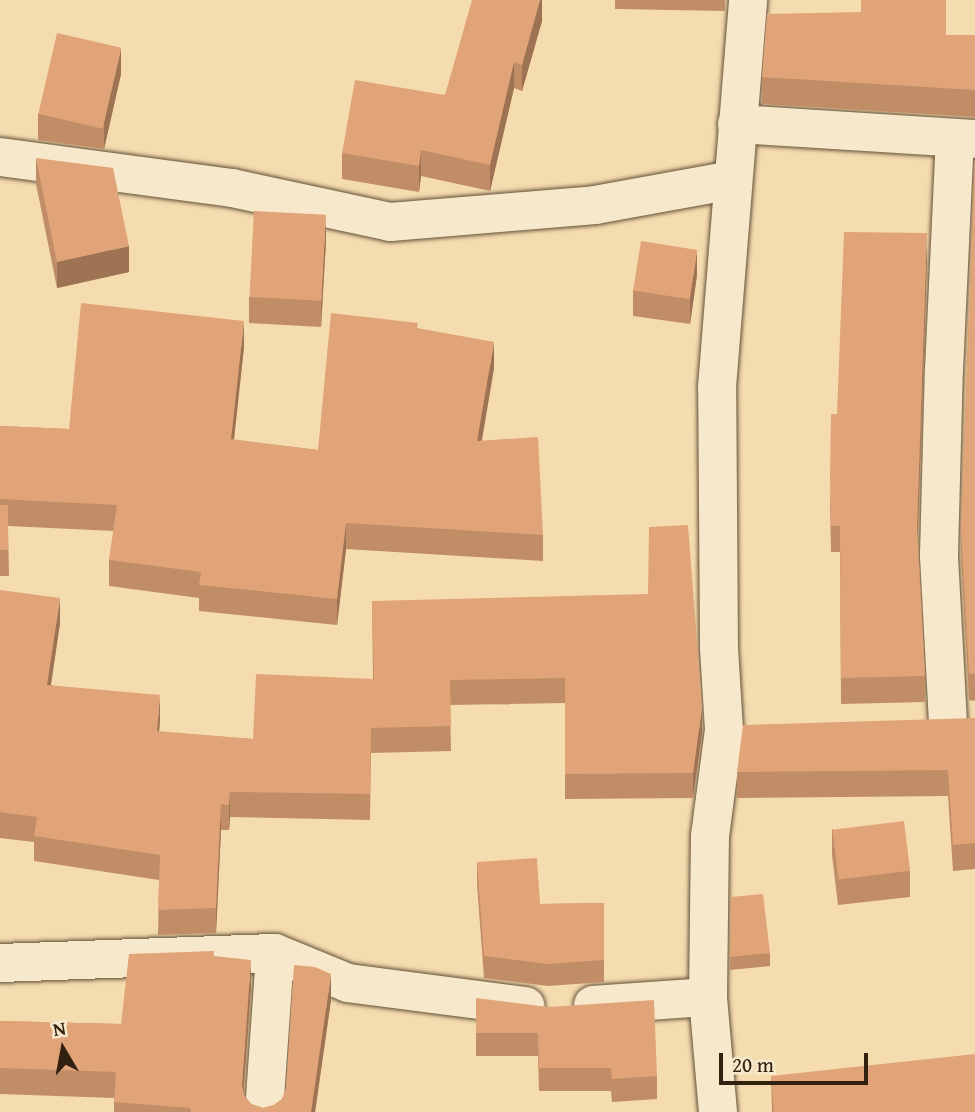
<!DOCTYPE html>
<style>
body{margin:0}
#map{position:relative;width:975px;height:1112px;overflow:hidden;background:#f5dcaf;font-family:"Gentium Book Plus",serif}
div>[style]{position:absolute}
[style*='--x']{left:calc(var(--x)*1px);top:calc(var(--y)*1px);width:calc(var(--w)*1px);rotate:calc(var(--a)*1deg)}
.roads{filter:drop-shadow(0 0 2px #635038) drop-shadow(0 0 2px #635038)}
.minor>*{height:38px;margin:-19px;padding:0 19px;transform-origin:19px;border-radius:19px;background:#f8e8cb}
.wall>*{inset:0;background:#c18d67}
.shaded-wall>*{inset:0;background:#9d7354}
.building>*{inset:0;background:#e0a478;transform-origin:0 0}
span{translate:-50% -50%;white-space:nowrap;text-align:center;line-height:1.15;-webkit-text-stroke:7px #f8e8cb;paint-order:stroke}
.north{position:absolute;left:28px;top:1014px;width:70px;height:70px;-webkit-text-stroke:5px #f8e8cb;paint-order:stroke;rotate:350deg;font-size:19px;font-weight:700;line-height:28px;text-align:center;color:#322110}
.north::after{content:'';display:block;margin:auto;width:24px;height:32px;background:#322110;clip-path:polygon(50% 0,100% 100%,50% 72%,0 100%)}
.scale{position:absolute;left:719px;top:1053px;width:149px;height:32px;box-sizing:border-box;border:4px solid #322110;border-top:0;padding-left:9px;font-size:21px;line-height:24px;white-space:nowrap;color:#322110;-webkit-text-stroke:5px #f8e8cb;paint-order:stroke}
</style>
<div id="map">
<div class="roads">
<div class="minor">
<div style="--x:737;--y:124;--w:238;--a:3.6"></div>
<div style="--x:0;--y:157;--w:234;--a:7.6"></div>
<div style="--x:232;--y:188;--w:162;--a:12.1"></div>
<div style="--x:390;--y:222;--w:206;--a:-4.7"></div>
<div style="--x:595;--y:205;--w:139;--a:-10.3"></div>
<div style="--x:948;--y:723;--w:168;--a:-93.1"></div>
<div style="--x:939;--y:555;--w:185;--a:-88.5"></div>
<div style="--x:944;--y:370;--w:232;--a:-87.3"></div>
<div style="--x:0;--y:963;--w:275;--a:-2.1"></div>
<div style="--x:593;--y:1005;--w:115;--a:-4"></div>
<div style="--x:264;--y:1112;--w:159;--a:-86"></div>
<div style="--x:275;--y:953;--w:79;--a:22.3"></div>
<div style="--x:348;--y:983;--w:179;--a:7.4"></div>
<div style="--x:718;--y:1112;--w:115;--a:-95"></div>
<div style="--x:708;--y:997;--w:161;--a:-89.3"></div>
<div style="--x:710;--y:836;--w:107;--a:-82.5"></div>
<div style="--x:724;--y:730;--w:82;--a:-93.5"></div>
<div style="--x:719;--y:648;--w:261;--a:-90.4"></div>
<div style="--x:717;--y:387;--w:388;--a:-85.4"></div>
</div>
</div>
<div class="wall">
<div style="clip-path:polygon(542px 0,542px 21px,522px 91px,514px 88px,490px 191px,421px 176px,419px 192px,342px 179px,342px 153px,445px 95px)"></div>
<div style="clip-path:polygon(615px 0,725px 0,725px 11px,615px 9px)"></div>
<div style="clip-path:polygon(946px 35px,975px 35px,975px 117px,762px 104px,762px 77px)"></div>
<div style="clip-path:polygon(121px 74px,104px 149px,38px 140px,38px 114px)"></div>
<div style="clip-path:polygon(975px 155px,975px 701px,969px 700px,961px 555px,961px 528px)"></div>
<div style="clip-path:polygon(36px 158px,129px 272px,57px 288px,36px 184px)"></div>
<div style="clip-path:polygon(326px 241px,321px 327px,249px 323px,249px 297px)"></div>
<div style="clip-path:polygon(927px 259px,918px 539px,925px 676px,925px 702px,841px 704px,840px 552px,831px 552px,830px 503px,837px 414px)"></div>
<div style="clip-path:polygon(697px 275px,690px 324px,633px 316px,633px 290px)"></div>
<div style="clip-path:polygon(418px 328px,494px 368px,482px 441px,543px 535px,543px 561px,346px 549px,337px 625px,199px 611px,199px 598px,109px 586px,109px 560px,114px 531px,8px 526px,9px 576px,0 576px,0 426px,69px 429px,244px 347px,234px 440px,318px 450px)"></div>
<div style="clip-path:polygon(0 590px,60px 623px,51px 685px,160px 720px,159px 732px,253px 739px,373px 679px,372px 601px,702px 733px,693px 798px,565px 799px,565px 703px,450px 705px,451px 751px,371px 753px,370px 820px,230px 817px,229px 830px,221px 830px,216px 933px,158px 935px,159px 880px,34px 861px,34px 842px,0 838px)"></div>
<div style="clip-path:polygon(975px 718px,975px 869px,953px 871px,948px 796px,737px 798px,737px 772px)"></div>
<div style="clip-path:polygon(832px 829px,910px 871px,910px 897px,838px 905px,832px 855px)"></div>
<div style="clip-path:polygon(477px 862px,540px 904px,604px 903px,604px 982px,548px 986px,484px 978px,477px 884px)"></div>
<div style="clip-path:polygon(731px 897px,770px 953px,770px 966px,730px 970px)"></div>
<div style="clip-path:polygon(214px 956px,251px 986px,244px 1092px,244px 1095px,251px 1104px,263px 1108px,274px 1105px,282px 1099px,331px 1000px,315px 1112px,114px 1112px,114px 1098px,0 1094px,0 1021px,121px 1024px)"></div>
<div style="clip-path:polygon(476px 998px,657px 1076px,657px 1099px,612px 1102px,611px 1091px,539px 1091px,538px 1056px,476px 1056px)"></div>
<div style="clip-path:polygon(771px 1076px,975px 1112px,772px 1112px)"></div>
</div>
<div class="shaded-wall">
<div style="clip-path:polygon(540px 0,542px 0,542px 21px,522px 91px,522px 65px)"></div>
<div style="clip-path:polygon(121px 48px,121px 74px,104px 149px,104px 123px)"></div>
<div style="clip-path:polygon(514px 62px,514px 88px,490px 191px,490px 165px)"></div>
<div style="clip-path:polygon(421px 150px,421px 176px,419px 192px,419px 166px)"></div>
<div style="clip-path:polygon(326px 215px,326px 241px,321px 327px,321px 301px)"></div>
<div style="clip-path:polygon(927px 233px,927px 259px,917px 554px,917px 528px)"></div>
<div style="clip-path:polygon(129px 246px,129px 272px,57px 288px,57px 262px)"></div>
<div style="clip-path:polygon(697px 250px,697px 275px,690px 324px,690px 298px)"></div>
<div style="clip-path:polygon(244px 321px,244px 347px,231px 465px,231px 439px)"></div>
<div style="clip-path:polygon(494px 342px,494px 368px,477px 467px,477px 441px)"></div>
<div style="clip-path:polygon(346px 523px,346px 549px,337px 625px,337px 599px)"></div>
<div style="clip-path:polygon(60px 598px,60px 623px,47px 710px,47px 685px)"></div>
<div style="clip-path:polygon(160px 695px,160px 720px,157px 757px,157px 731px)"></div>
<div style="clip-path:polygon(702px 707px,702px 733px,693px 798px,693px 773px)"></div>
<div style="clip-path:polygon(230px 792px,230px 817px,229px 830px,229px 805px)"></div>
<div style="clip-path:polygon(221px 804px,221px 830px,216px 933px,216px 908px)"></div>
<div style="clip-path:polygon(251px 960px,251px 986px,242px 1111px,242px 1085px)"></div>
<div style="clip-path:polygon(331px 974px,331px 1000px,315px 1112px,311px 1112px)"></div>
</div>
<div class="building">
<div style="clip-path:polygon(472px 0,540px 0,522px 65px,514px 62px,490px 165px,421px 150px,419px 166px,342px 153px,355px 80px,445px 95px)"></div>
<div style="clip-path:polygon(861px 0,946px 0,946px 35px,975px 35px,975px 90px,762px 77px,767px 14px,861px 12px)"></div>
<div style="left:57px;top:33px;width:66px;height:83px;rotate:13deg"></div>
<div style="clip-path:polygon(975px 155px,975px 674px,969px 673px,961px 528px)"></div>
<div style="clip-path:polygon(36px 158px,113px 168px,129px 246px,57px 262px)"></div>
<div style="left:254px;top:211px;width:72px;height:86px;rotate:3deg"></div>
<div style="clip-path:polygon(844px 232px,927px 233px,917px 528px,925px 676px,841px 678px,840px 526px,831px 526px,830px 477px,831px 414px,837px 414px)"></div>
<div style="left:641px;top:241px;width:57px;height:50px;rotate:9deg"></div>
<div style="clip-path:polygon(81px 303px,244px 321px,231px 439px,318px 450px,331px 313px,418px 323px,417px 328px,494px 342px,477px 441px,538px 437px,543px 535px,346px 523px,337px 599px,199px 585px,201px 572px,109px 560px,117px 505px,0 499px,0 426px,69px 429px)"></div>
<div style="left:0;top:505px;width:8px;height:45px"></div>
<div style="clip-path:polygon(688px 525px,702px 707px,693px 773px,565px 774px,565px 678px,450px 680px,451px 726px,371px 728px,370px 794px,230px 792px,229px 805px,221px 804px,216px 908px,158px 910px,160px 855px,34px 836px,37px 817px,0 812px,0 590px,60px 598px,47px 685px,160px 695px,157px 731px,253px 739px,256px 674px,374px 679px,372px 601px,648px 594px,649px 527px)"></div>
<div style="clip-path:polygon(975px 718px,975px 843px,953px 845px,948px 770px,737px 772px,743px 725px)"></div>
<div style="left:904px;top:821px;width:50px;height:72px;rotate:83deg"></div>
<div style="clip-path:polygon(537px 858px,540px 904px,604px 903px,604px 960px,548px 964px,484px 956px,477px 862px)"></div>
<div style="clip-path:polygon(763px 894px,770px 953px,730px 957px,731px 897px)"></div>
<div style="clip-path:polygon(214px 951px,214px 956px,251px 960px,242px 1085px,244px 1095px,251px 1104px,263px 1108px,274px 1105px,282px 1099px,286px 1088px,294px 965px,315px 967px,331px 974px,311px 1112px,191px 1112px,190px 1108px,114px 1102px,116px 1072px,0 1068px,0 1021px,121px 1024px,129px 954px)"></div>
<div style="clip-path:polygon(476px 998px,548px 1007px,654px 1000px,657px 1076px,612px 1079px,611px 1068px,539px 1068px,538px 1033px,476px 1033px)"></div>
<div style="clip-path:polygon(975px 1054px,975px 1112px,774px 1112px,771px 1076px)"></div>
</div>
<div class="north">N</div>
<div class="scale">20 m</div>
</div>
